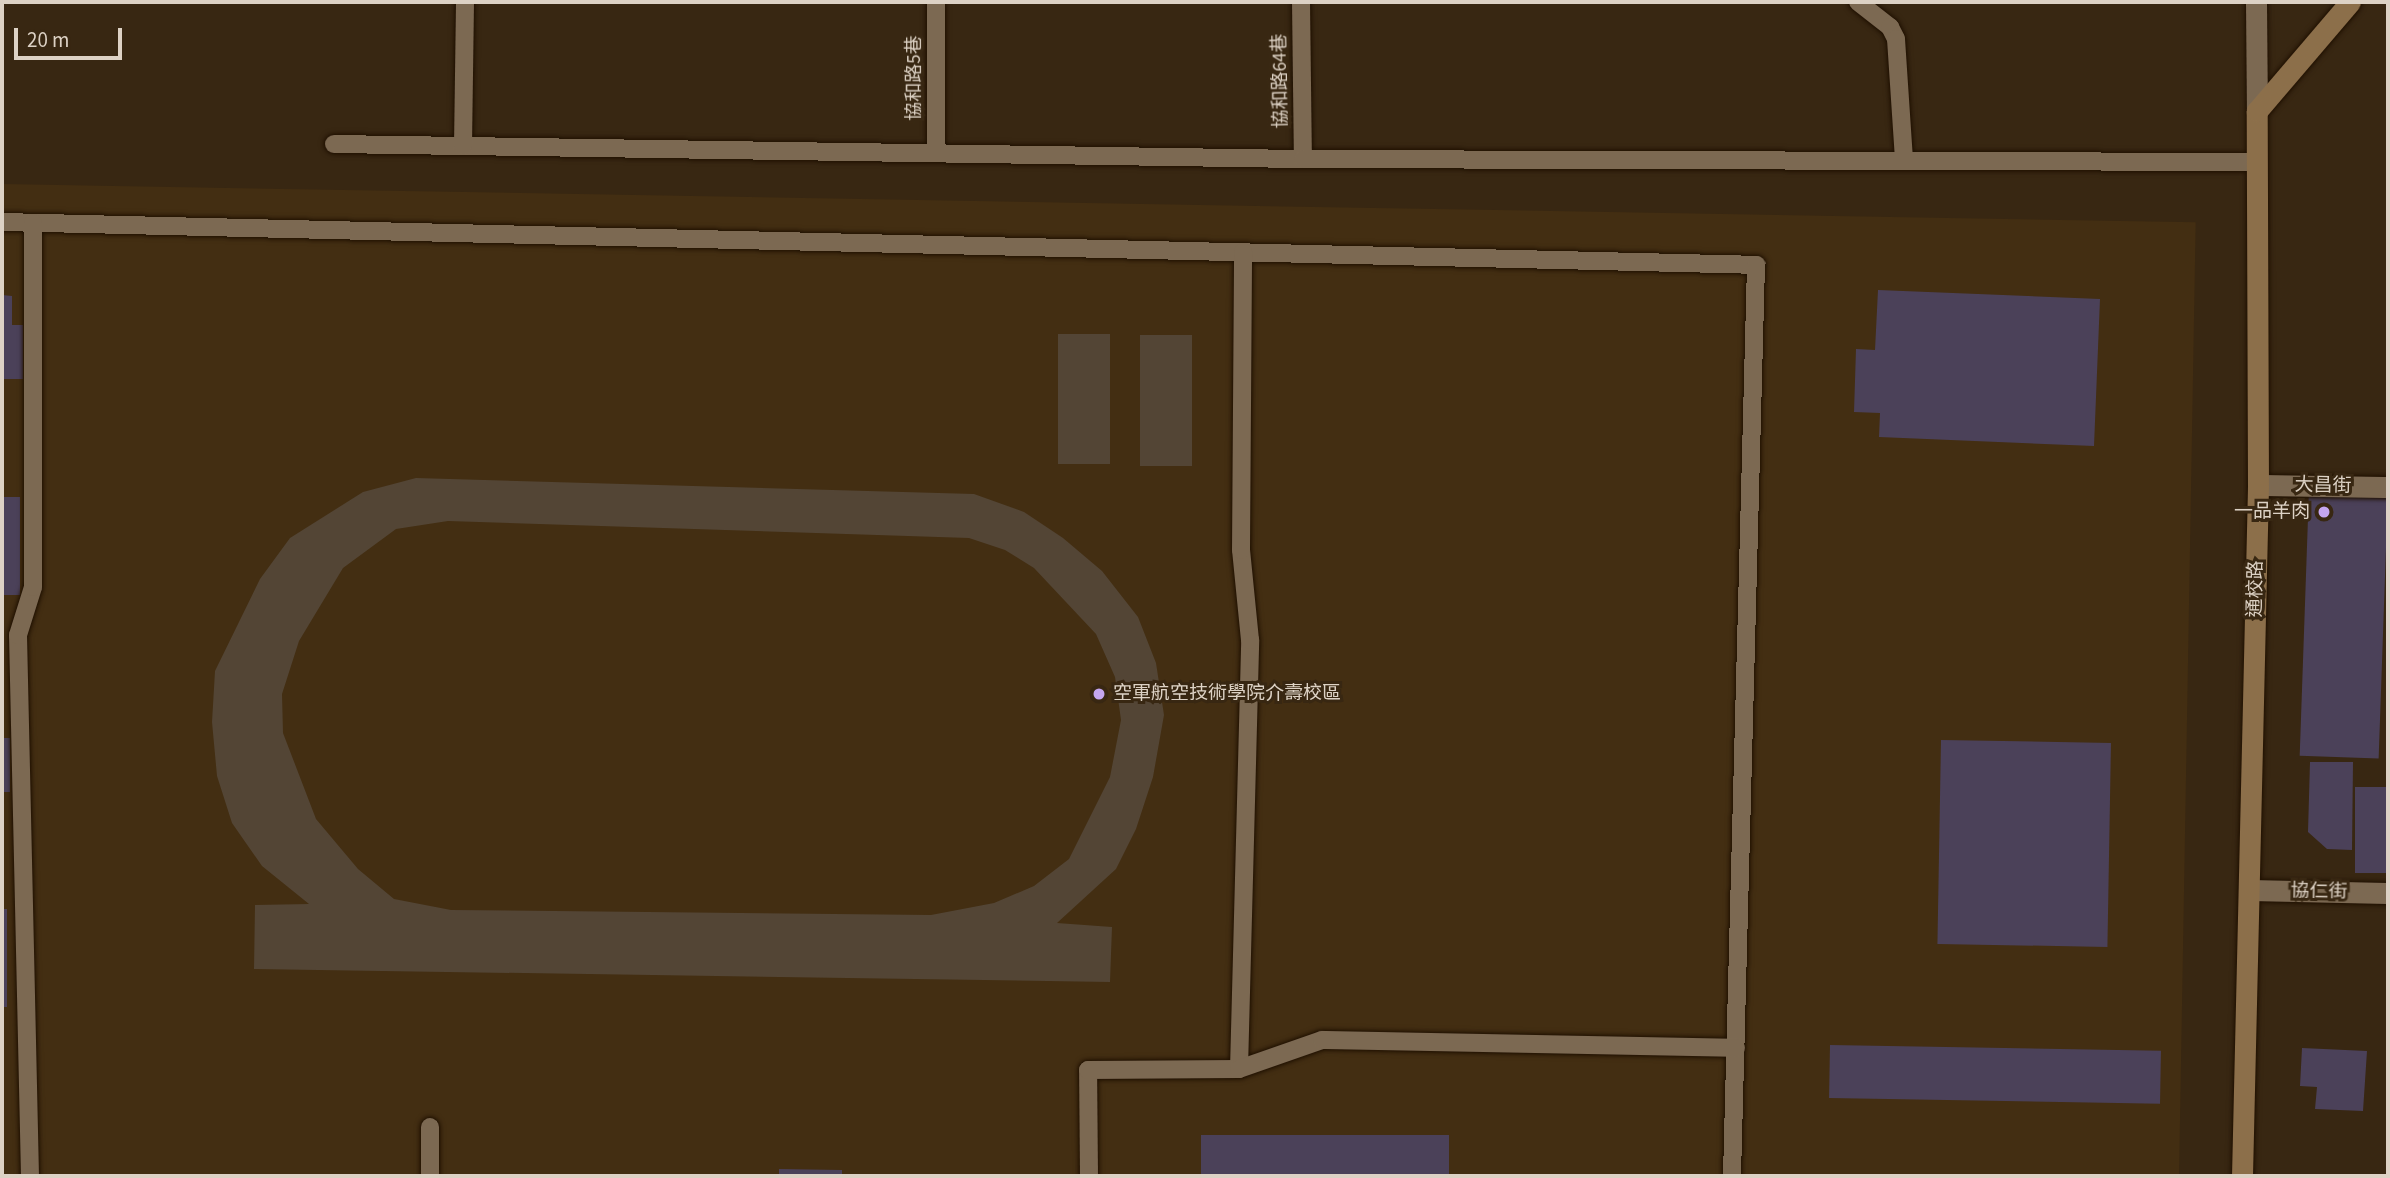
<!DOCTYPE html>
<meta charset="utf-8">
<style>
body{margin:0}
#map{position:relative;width:2390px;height:1178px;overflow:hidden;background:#382712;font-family:"Source Sans 3","Noto Sans TC",sans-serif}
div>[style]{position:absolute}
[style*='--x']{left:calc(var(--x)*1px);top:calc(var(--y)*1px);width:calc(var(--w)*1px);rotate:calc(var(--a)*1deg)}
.built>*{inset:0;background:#432e12;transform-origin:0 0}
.green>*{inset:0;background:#534535;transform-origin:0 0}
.building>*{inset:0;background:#4b4159;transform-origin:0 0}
.roads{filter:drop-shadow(0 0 2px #1f1000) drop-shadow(0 0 2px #1f1000)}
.lane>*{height:18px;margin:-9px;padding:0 9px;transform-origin:9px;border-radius:9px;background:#7c6952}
.street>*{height:21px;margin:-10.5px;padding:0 10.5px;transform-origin:10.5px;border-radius:10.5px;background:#7c6952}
.secondary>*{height:21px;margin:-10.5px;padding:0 10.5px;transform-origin:10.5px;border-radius:10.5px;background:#8c6f4a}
.dots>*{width:19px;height:19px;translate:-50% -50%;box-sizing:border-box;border:4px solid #382712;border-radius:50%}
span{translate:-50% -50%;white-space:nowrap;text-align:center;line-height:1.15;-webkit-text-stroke:6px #382712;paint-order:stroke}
.street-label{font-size:19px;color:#ddd2c5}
.poi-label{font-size:19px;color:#ddd2c5}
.right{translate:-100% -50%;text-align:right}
.left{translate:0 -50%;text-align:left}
.frame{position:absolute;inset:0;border:4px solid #ddd2c5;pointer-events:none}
.scale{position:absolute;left:14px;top:28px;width:108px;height:32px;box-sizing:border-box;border:4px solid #ddd2c5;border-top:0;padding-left:9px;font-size:21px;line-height:24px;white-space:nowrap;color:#ddd2c5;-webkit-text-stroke:5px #382712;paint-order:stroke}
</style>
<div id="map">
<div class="built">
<div style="left:2px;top:184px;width:2194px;height:992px;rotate:1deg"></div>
</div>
<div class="green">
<div style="left:1058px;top:334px;width:52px;height:130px"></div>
<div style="left:1140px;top:335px;width:52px;height:131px"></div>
<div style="clip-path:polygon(evenodd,416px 478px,974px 494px,1024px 512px,1063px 538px,1102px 571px,1138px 617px,1156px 663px,1164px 715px,1153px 777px,1136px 829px,1116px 869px,1057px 923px,1112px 927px,1110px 982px,254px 969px,255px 905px,309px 904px,262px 866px,232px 823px,217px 776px,212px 722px,215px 671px,260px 579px,290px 538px,363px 492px,416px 478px,448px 521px,969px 538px,1005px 550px,1034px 568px,1096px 634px,1115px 677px,1121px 720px,1110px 777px,1069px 859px,1034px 886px,994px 903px,931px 915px,451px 910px,394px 899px,358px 869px,316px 819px,283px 733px,282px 694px,299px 641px,343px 568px,396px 529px,448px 521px)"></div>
</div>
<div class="building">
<div style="clip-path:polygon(1878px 290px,2100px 299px,2094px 446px,1879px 437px,1880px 413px,1854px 412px,1856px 349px,1875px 350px)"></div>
<div style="clip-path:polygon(2px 295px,12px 296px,12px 325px,23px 325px,23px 379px,2px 379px)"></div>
<div style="left:2309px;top:489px;width:79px;height:267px;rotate:2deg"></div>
<div style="left:2px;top:497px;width:18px;height:98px"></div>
<div style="left:2px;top:738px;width:8px;height:54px"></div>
<div style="left:1941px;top:740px;width:170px;height:204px;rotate:1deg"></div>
<div style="clip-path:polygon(2310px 762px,2353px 762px,2352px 850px,2327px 849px,2308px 832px)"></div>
<div style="left:2388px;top:787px;width:86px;height:33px;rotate:90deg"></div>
<div style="left:2px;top:909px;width:5px;height:98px"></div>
<div style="left:1830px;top:1045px;width:331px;height:53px;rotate:1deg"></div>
<div style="clip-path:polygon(2302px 1048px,2367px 1051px,2363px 1111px,2315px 1109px,2317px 1087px,2300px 1086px)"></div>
<div style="left:1201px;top:1135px;width:248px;height:41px"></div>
<div style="clip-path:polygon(779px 1169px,842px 1170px,842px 1176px,779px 1176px)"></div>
</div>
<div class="roads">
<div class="lane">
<div style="--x:936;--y:2;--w:151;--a:90"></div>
<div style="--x:1301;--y:2;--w:157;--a:89.3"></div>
<div style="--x:1858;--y:2;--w:41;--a:38"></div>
<div style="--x:1890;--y:27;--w:13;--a:63"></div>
<div style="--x:1896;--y:39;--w:122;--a:86.2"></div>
<div style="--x:334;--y:144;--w:969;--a:0.89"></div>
<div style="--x:1303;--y:159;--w:952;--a:0.18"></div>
<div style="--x:463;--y:146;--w:144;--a:-89.2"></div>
<div style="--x:2;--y:222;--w:1755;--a:1.4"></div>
<div style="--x:1756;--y:265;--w:911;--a:91.51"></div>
<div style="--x:1239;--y:1069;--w:429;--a:-88.5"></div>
<div style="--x:1250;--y:640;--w:90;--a:-95.7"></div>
<div style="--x:1241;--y:550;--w:298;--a:-89.6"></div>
<div style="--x:30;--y:1176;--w:541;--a:-91.27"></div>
<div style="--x:18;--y:635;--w:50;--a:-72.6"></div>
<div style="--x:33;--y:587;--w:364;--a:-90"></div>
<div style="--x:430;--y:1176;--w:49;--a:-90"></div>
<div style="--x:1089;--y:1176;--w:106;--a:-90.5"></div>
<div style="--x:1088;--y:1070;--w:151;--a:-0.4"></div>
<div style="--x:1239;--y:1069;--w:88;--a:-19.3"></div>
<div style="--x:1322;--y:1040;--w:414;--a:1.1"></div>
</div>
<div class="street">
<div style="--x:2256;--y:2;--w:109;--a:89.5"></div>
<div style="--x:2258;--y:485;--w:130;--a:0.9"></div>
<div style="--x:2249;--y:890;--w:139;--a:1.2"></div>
</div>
<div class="secondary">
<div style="--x:2242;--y:1176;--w:691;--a:-88.67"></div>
<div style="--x:2258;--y:485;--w:374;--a:-90.2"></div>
<div style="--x:2257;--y:111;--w:143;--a:-49.5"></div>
</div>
</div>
<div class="dots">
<div style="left:2324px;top:512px;background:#c5a6f0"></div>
<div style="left:1099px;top:694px;background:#c5a6f0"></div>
</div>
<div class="street-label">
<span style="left:915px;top:78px;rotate:-90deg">協和路5巷</span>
<span style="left:1281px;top:81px;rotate:-91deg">協和路64巷</span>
<span style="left:2323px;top:486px;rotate:1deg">大昌街</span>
<span style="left:2256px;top:589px;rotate:-89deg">通校路</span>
<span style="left:2319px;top:892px;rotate:1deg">協仁街</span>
</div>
<div class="poi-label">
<span class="right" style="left:2310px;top:512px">一品羊肉</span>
<span class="left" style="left:1113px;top:694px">空軍航空技術學院介壽校區</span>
</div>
<div class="frame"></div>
<div class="scale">20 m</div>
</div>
